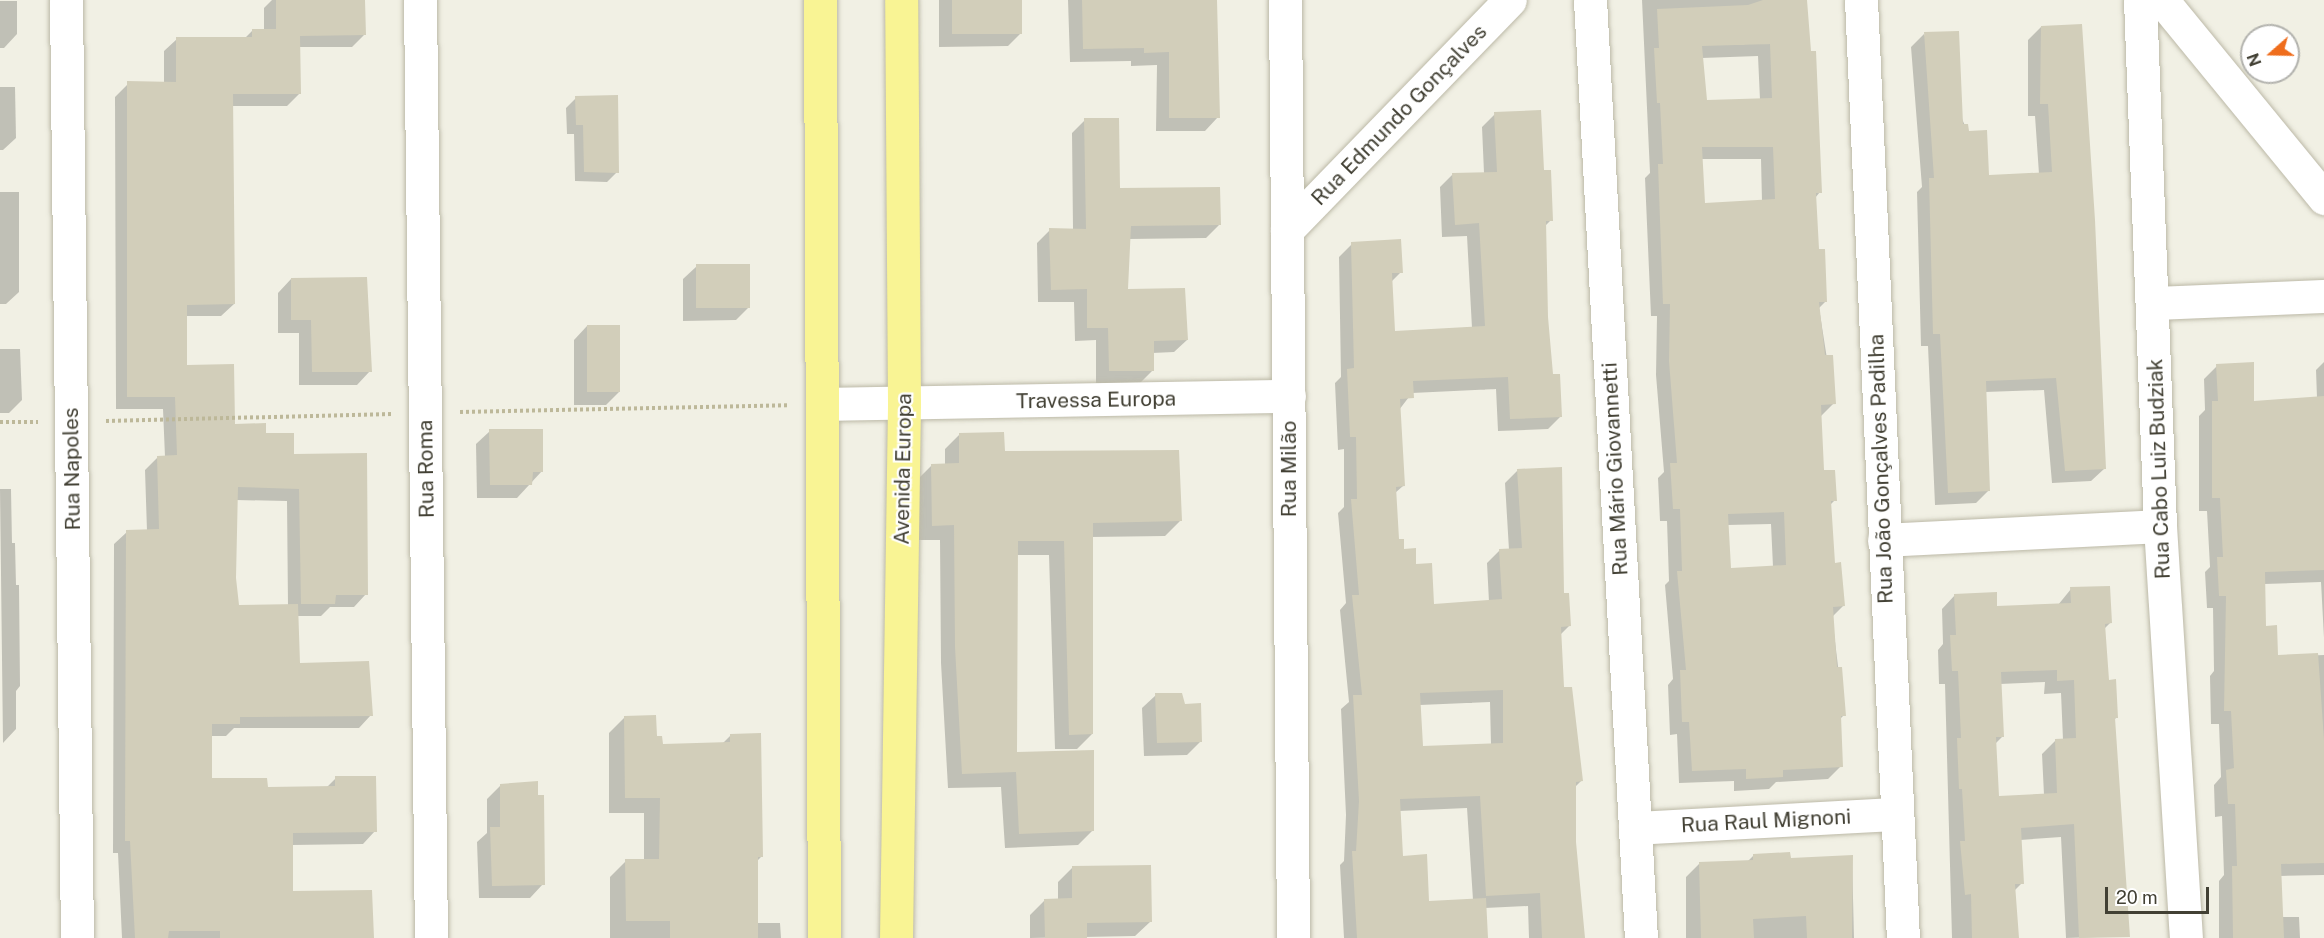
<!DOCTYPE html>
<meta charset="utf-8">
<style>
body{margin:0}
#map{position:relative;width:2324px;height:938px;overflow:hidden;background:#f1f0e4;font-family:"Public Sans",sans-serif}
div>[style]{position:absolute}
[style*='--x']{left:calc(var(--x)*1px);top:calc(var(--y)*1px);width:calc(var(--w)*1px);rotate:calc(var(--a)*1deg)}
.shadow>*{inset:0;background:#0003}
.building>*{inset:0;background:#d2ceba;transform-origin:0 0}
.path>*{height:4px;margin-top:-2px;transform-origin:0;background:repeating-linear-gradient(90deg,#bdb899 0 3px,transparent 0 6px)}
.roads{filter:drop-shadow(0 0 2px #bcb9a7) drop-shadow(0 0 2px #bcb9a7)}
.minor>*{height:33px;margin:-16.5px;padding:0 16.5px;transform-origin:16.5px;border-radius:16.5px;background:#fff}
.major>*{height:33px;margin:-16.5px;padding:0 16.5px;transform-origin:16.5px;border-radius:16.5px;background:#f9f494}
span{translate:-50% -50%;white-space:nowrap;text-align:center;line-height:1.15;-webkit-text-stroke:4.5px #fff;paint-order:stroke}
.street-label{font-size:21px;color:#424034}
.north{position:absolute;left:2240px;top:24px;width:60px;height:60px;box-sizing:border-box;background:#fff;border:2px solid #b3b3ae;border-radius:50%;rotate:250deg;font-size:16px;font-weight:700;line-height:24px;text-align:center;color:#424034}
.north::after{content:'';display:block;margin:auto;width:21px;height:27px;background:#ef6d1c;clip-path:polygon(50% 0,100% 100%,50% 72%,0 100%)}
.scale{position:absolute;left:2105px;top:887px;width:104px;height:27px;box-sizing:border-box;border:3px solid #424034;border-top:0;padding-left:8px;font-size:18px;line-height:21px;white-space:nowrap;color:#424034;-webkit-text-stroke:4px #fff;paint-order:stroke}
</style>
<div id="map">
<div class="shadow">
<div style="clip-path:polygon(evenodd,272px 0,364px 0,364px 35px,352px 47px,299px 47px,300px 93px,287px 106px,232px 106px,234px 304px,221px 316px,185px 316px,186px 366px,233px 425px,264px 435px,292px 455px,366px 594px,354px 607px,330px 607px,321px 616px,297px 616px,298px 665px,371px 715px,359px 728px,234px 728px,226px 736px,210px 736px,211px 780px,266px 788px,326px 788px,336px 778px,375px 831px,363px 844px,292px 845px,291px 892px,372px 938px,122px 938px,118px 853px,113px 853px,114px 544px,127px 532px,147px 531px,145px 470px,158px 457px,165px 457px,163px 409px,116px 409px,115px 97px,127px 85px,164px 84px,164px 51px,177px 39px,245px 38px,252px 31px,264px 31px,264px 8px,272px 0,236px 500px,287px 501px,288px 606px,238px 606px,234px 578px,236px 500px)"></div>
<div style="clip-path:polygon(939px 0,1020px 0,1021px 33px,1008px 46px,939px 47px)"></div>
<div style="clip-path:polygon(1068px 0,1216px 0,1218px 117px,1205px 131px,1156px 131px,1157px 65px,1131px 66px,1131px 61px,1070px 62px)"></div>
<div style="clip-path:polygon(evenodd,1642px 0,1806px 0,1820px 192px,1815px 198px,1818px 251px,1826px 301px,1819px 308px,1834px 403px,1820px 417px,1823px 472px,1835px 500px,1830px 505px,1833px 564px,1843px 606px,1832px 617px,1844px 715px,1839px 720px,1841px 766px,1828px 779px,1776px 782px,1769px 789px,1734px 791px,1734px 781px,1679px 783px,1677px 734px,1670px 735px,1668px 685px,1673px 679px,1665px 585px,1669px 581px,1667px 521px,1660px 521px,1658px 478px,1664px 472px,1656px 375px,1657px 316px,1651px 316px,1645px 178px,1650px 173px,1642px 0,1758px 56px,1760px 100px,1706px 102px,1702px 58px,1758px 56px,1642px 0,1701px 159px,1761px 159px,1762px 202px,1704px 205px,1701px 159px,1642px 0,1771px 524px,1773px 567px,1730px 570px,1727px 525px,1771px 524px)"></div>
<div style="clip-path:polygon(0 1px,17px 1px,17px 34px,4px 48px,0 48px)"></div>
<div style="clip-path:polygon(2041px 27px,2104px 469px,2091px 481px,2052px 483px,2044px 390px,1985px 392px,1989px 490px,1976px 503px,1935px 505px,1928px 346px,1921px 346px,1917px 192px,1922px 187px,1911px 47px,1924px 34px,1988px 177px,2039px 174px,2035px 116px,2028px 116px,2028px 40px)"></div>
<div style="clip-path:polygon(0 87px,15px 87px,16px 138px,3px 150px,0 150px)"></div>
<div style="clip-path:polygon(576px 98px,617px 172px,607px 182px,575px 181px,574px 134px,567px 134px,566px 108px)"></div>
<div style="clip-path:polygon(evenodd,1495px 114px,1543px 172px,1551px 220px,1545px 226px,1547px 317px,1552px 375px,1561px 416px,1548px 429px,1498px 431px,1496px 389px,1412px 393px,1399px 410px,1403px 486px,1395px 493px,1397px 540px,1415px 565px,1433px 605px,1489px 602px,1487px 563px,1500px 550px,1509px 550px,1505px 483px,1518px 470px,1563px 594px,1569px 626px,1560px 635px,1563px 689px,1582px 780px,1575px 787px,1575px 842px,1582px 938px,1529px 938px,1528px 906px,1485px 908px,1487px 938px,1344px 938px,1340px 865px,1344px 861px,1346px 815px,1341px 709px,1349px 702px,1340px 610px,1346px 603px,1338px 513px,1344px 507px,1344px 449px,1338px 450px,1335px 383px,1341px 377px,1339px 257px,1352px 244px,1401px 272px,1391px 282px,1394px 333px,1472px 328px,1467px 236px,1442px 237px,1440px 187px,1453px 174px,1484px 173px,1482px 127px,1495px 114px,1490px 702px,1491px 745px,1422px 747px,1420px 705px,1490px 702px,1495px 114px,1467px 808px,1473px 900px,1428px 902px,1402px 857px,1399px 811px,1467px 808px)"></div>
<div style="clip-path:polygon(1085px 120px,1118px 189px,1219px 225px,1206px 238px,1129px 239px,1127px 290px,1187px 340px,1174px 352px,1152px 353px,1153px 370px,1140px 383px,1096px 384px,1096px 340px,1075px 341px,1074px 302px,1038px 302px,1037px 243px,1050px 230px,1073px 230px,1072px 133px)"></div>
<div style="clip-path:polygon(0 192px,19px 192px,19px 292px,6px 304px,0 304px)"></div>
<div style="clip-path:polygon(697px 266px,749px 307px,736px 320px,683px 321px,683px 279px)"></div>
<div style="clip-path:polygon(291px 279px,370px 371px,357px 385px,299px 385px,299px 333px,278px 333px,278px 293px)"></div>
<div style="clip-path:polygon(587px 326px,619px 392px,606px 405px,574px 405px,574px 340px)"></div>
<div style="clip-path:polygon(0 349px,20px 349px,22px 400px,9px 413px,0 413px)"></div>
<div style="clip-path:polygon(2324px 362px,2324px 638px,2321px 582px,2264px 584px,2265px 627px,2276px 657px,2324px 655px,2324px 875px,2280px 876px,2282px 917px,2299px 917px,2300px 938px,2219px 938px,2219px 881px,2224px 875px,2222px 816px,2215px 817px,2214px 785px,2221px 777px,2219px 724px,2211px 724px,2210px 676px,2214px 671px,2213px 608px,2207px 608px,2205px 572px,2210px 567px,2207px 511px,2199px 511px,2199px 416px,2205px 410px,2204px 379px,2217px 366px,2252px 402px,2317px 398px,2316px 370px)"></div>
<div style="clip-path:polygon(490px 431px,542px 471px,517px 498px,477px 498px,476px 444px)"></div>
<div style="clip-path:polygon(960px 434px,1180px 521px,1165px 536px,1091px 537px,1092px 734px,1077px 749px,1055px 749px,1049px 555px,1017px 555px,1015px 753px,1093px 830px,1078px 845px,1005px 848px,1001px 787px,948px 788px,941px 663px,940px 540px,917px 540px,917px 480px,932px 465px,945px 465px,945px 449px)"></div>
<div style="clip-path:polygon(0 489px,11px 489px,12px 543px,15px 543px,16px 585px,19px 585px,20px 686px,16px 691px,16px 729px,3px 743px)"></div>
<div style="clip-path:polygon(evenodd,2071px 589px,2110px 623px,2104px 629px,2107px 682px,2116px 718px,2113px 721px,2129px 936px,2066px 938px,2061px 837px,2020px 840px,2022px 883px,2014px 891px,2017px 938px,1952px 938px,1945px 684px,1939px 684px,1938px 650px,1943px 644px,1942px 609px,1955px 595px,1996px 607px,2058px 605px,2071px 589px,2045px 682px,2044px 694px,2061px 693px,2063px 740px,2056px 740px,2042px 754px,2044px 795px,1998px 797px,1995px 744px,2003px 736px,2000px 684px,2045px 682px)"></div>
<div style="clip-path:polygon(1156px 695px,1201px 741px,1187px 755px,1144px 756px,1142px 708px)"></div>
<div style="clip-path:polygon(625px 717px,662px 745px,722px 744px,731px 735px,761px 857px,756px 862px,756px 923px,780px 923px,781px 938px,610px 938px,610px 877px,626px 861px,644px 860px,644px 813px,609px 813px,609px 733px)"></div>
<div style="clip-path:polygon(500px 786px,543px 884px,530px 898px,479px 898px,477px 842px,487px 833px,487px 799px)"></div>
<div style="clip-path:polygon(1754px 855px,1789px 859px,1852px 857px,1854px 938px,1686px 938px,1686px 877px,1699px 864px,1747px 862px)"></div>
<div style="clip-path:polygon(1073px 867px,1150px 922px,1135px 936px,1030px 938px,1030px 915px,1044px 901px,1058px 900px,1058px 882px)"></div>
</div>
<div class="building">
<div style="clip-path:polygon(276px 0,365px 0,366px 35px,300px 36px,301px 94px,233px 94px,235px 304px,187px 305px,187px 365px,234px 364px,235px 424px,266px 423px,266px 433px,294px 433px,294px 454px,367px 453px,368px 595px,336px 595px,335px 604px,301px 604px,299px 489px,238px 487px,236px 578px,239px 605px,298px 604px,300px 663px,369px 661px,373px 716px,240px 717px,240px 724px,212px 724px,212px 778px,267px 778px,268px 787px,335px 786px,335px 776px,376px 776px,377px 832px,293px 833px,293px 891px,372px 890px,374px 938px,220px 938px,220px 931px,169px 931px,168px 938px,135px 938px,130px 841px,125px 841px,126px 530px,159px 529px,157px 456px,177px 455px,175px 397px,127px 397px,127px 81px,176px 82px,176px 37px,252px 37px,252px 29px,276px 29px)"></div>
<div style="left:952px;top:0;width:70px;height:34px"></div>
<div style="clip-path:polygon(1082px 0,1217px 0,1220px 118px,1169px 118px,1169px 52px,1144px 53px,1144px 48px,1083px 49px)"></div>
<div style="clip-path:polygon(evenodd,1763px 0,1807px 0,1811px 51px,1816px 51px,1822px 193px,1816px 193px,1819px 249px,1825px 249px,1827px 302px,1819px 302px,1825px 355px,1833px 355px,1836px 404px,1821px 405px,1824px 470px,1835px 470px,1837px 501px,1831px 501px,1835px 563px,1841px 562px,1845px 606px,1833px 607px,1837px 667px,1842px 667px,1846px 716px,1841px 716px,1843px 767px,1783px 770px,1783px 777px,1746px 779px,1746px 769px,1692px 771px,1689px 722px,1682px 722px,1680px 670px,1686px 670px,1677px 571px,1682px 571px,1680px 509px,1673px 509px,1670px 463px,1677px 463px,1669px 361px,1670px 304px,1663px 304px,1658px 164px,1663px 164px,1660px 103px,1657px 103px,1654px 48px,1659px 48px,1657px 9px,1748px 5px,1763px 0,1770px 44px,1772px 98px,1707px 100px,1702px 46px,1770px 44px,1763px 0,1702px 147px,1773px 147px,1775px 199px,1705px 203px,1702px 147px,1763px 0,1784px 512px,1786px 565px,1731px 568px,1728px 514px,1784px 512px)"></div>
<div style="clip-path:polygon(2082px 24px,2095px 220px,2106px 469px,2065px 471px,2056px 378px,1986px 381px,1990px 491px,1948px 493px,1940px 334px,1933px 334px,1929px 178px,1934px 178px,1924px 32px,1959px 31px,1963px 124px,1968px 124px,1969px 131px,1987px 130px,1989px 175px,2052px 172px,2048px 104px,2040px 104px,2041px 26px)"></div>
<div style="clip-path:polygon(618px 95px,619px 173px,584px 172px,583px 125px,576px 125px,575px 96px)"></div>
<div style="clip-path:polygon(evenodd,1541px 110px,1544px 170px,1551px 170px,1553px 221px,1546px 221px,1548px 317px,1553px 374px,1560px 374px,1562px 417px,1510px 419px,1508px 377px,1413px 381px,1414px 398px,1400px 399px,1405px 486px,1396px 487px,1399px 539px,1404px 539px,1404px 549px,1416px 548px,1416px 564px,1432px 563px,1434px 604px,1502px 599px,1499px 549px,1522px 548px,1517px 469px,1562px 467px,1564px 593px,1569px 593px,1571px 626px,1561px 627px,1564px 687px,1572px 687px,1583px 781px,1576px 782px,1576px 842px,1585px 938px,1542px 938px,1540px 893px,1486px 896px,1480px 796px,1400px 799px,1403px 856px,1427px 854px,1429px 901px,1486px 898px,1488px 938px,1357px 938px,1352px 851px,1356px 851px,1359px 801px,1353px 695px,1362px 695px,1352px 595px,1359px 595px,1351px 499px,1357px 499px,1356px 437px,1350px 437px,1347px 369px,1354px 368px,1351px 242px,1401px 239px,1403px 273px,1392px 273px,1395px 331px,1485px 326px,1479px 223px,1455px 225px,1452px 173px,1497px 172px,1494px 112px,1541px 110px,1503px 690px,1503px 743px,1423px 746px,1420px 693px,1503px 690px)"></div>
<div style="clip-path:polygon(1084px 118px,1119px 118px,1120px 188px,1220px 187px,1221px 225px,1131px 226px,1128px 289px,1185px 288px,1188px 340px,1154px 341px,1154px 371px,1109px 371px,1108px 328px,1087px 328px,1087px 289px,1051px 290px,1049px 228px,1086px 229px)"></div>
<div style="left:696px;top:264px;width:54px;height:44px"></div>
<div style="clip-path:polygon(367px 277px,372px 372px,312px 372px,311px 320px,291px 320px,291px 278px)"></div>
<div style="left:587px;top:325px;width:33px;height:67px"></div>
<div style="clip-path:polygon(2254px 362px,2254px 401px,2324px 396px,2324px 570px,2265px 572px,2266px 626px,2277px 625px,2278px 655px,2318px 653px,2324px 740px,2324px 863px,2281px 864px,2284px 938px,2233px 938px,2232px 866px,2237px 866px,2235px 804px,2228px 804px,2226px 770px,2234px 768px,2231px 711px,2224px 711px,2226px 596px,2219px 596px,2217px 557px,2223px 557px,2220px 498px,2212px 498px,2212px 401px,2218px 401px,2216px 364px)"></div>
<div style="clip-path:polygon(489px 429px,543px 429px,543px 472px,533px 472px,532px 485px,490px 485px)"></div>
<div style="clip-path:polygon(1004px 432px,1005px 451px,1179px 450px,1182px 521px,1093px 523px,1093px 734px,1069px 735px,1064px 541px,1018px 541px,1017px 752px,1094px 750px,1094px 831px,1019px 834px,1016px 772px,962px 774px,955px 647px,954px 525px,932px 526px,931px 464px,959px 463px,959px 433px)"></div>
<div style="clip-path:polygon(evenodd,2110px 586px,2112px 623px,2105px 624px,2109px 680px,2116px 679px,2118px 718px,2115px 718px,2130px 937px,2079px 938px,2074px 824px,2021px 828px,2024px 884px,2015px 884px,2019px 938px,1972px 938px,1971px 894px,1965px 895px,1960px 841px,1965px 841px,1962px 789px,1959px 789px,1957px 738px,1961px 738px,1958px 671px,1952px 671px,1950px 635px,1956px 635px,1954px 594px,1997px 592px,1997px 606px,2071px 603px,2070px 587px,2110px 586px,2057px 670px,2057px 681px,2074px 680px,2076px 738px,2055px 739px,2057px 793px,1999px 796px,1996px 737px,2004px 737px,2001px 672px,2057px 670px)"></div>
<div style="clip-path:polygon(1155px 693px,1182px 693px,1185px 704px,1201px 703px,1202px 742px,1157px 743px)"></div>
<div style="clip-path:polygon(656px 715px,657px 736px,662px 736px,663px 744px,730px 742px,730px 734px,761px 733px,763px 857px,758px 857px,758px 938px,670px 938px,670px 921px,626px 921px,625px 859px,659px 859px,660px 798px,625px 798px,624px 716px)"></div>
<div style="clip-path:polygon(538px 781px,538px 795px,544px 795px,545px 885px,492px 886px,490px 827px,500px 827px,500px 784px)"></div>
<div style="clip-path:polygon(1790px 852px,1791px 858px,1853px 855px,1852px 938px,1807px 938px,1806px 916px,1753px 919px,1754px 938px,1701px 938px,1699px 862px,1753px 860px,1753px 854px)"></div>
<div style="clip-path:polygon(1151px 865px,1152px 922px,1087px 923px,1087px 938px,1045px 938px,1044px 899px,1072px 898px,1072px 866px)"></div>
</div>
<div class="path">
<div style="--x:460;--y:412;--w:328;--a:-1.2"></div>
<div style="--x:106;--y:421;--w:286;--a:-1.4"></div>
<div style="--x:0;--y:422;--w:38;--a:0"></div>
</div>
<div class="roads">
<div class="minor">
<div style="--x:66;--y:0;--w:938;--a:89.33"></div>
<div style="--x:420;--y:0;--w:938;--a:89.33"></div>
<div style="--x:1285;--y:0;--w:938;--a:89.51"></div>
<div style="--x:1590;--y:0;--w:939;--a:86.89"></div>
<div style="--x:1861;--y:0;--w:939;--a:87.44"></div>
<div style="--x:2140;--y:0;--w:526;--a:87.82"></div>
<div style="--x:2160;--y:526;--w:413;--a:86.4"></div>
<div style="--x:2162;--y:0;--w:256;--a:50.7"></div>
<div style="--x:1287;--y:230;--w:320;--a:-45.9"></div>
<div style="--x:2154;--y:303;--w:170;--a:-2.4"></div>
<div style="--x:822;--y:404;--w:467;--a:-1"></div>
<div style="--x:1884;--y:540;--w:276;--a:-2.9"></div>
<div style="--x:1635;--y:828;--w:261;--a:-3.1"></div>
</div>
<div class="major">
<div style="--x:820;--y:0;--w:938;--a:89.76"></div>
<div style="--x:896;--y:938;--w:535;--a:-89.14"></div>
<div style="--x:904;--y:403;--w:403;--a:-90.4"></div>
</div>
</div>
<div class="street-label">
<span style="left:1399px;top:115px;rotate:-46deg">Rua Edmundo Gonçalves</span>
<span style="left:1096px;top:400px;rotate:-1deg">Travessa Europa</span>
<span style="left:72px;top:469px;rotate:-91deg">Rua Napoles</span>
<span style="left:426px;top:469px;rotate:-91deg">Rua Roma</span>
<span style="left:903px;top:469px;rotate:-89deg">Avenida Europa</span>
<span style="left:1289px;top:469px;rotate:-90deg">Rua Milão</span>
<span style="left:1615px;top:469px;rotate:-93deg">Rua Mário Giovannetti</span>
<span style="left:1881px;top:469px;rotate:-92deg">Rua João Gonçalves Padilha</span>
<span style="left:2159px;top:469px;rotate:-92deg">Rua Cabo Luiz Budziak</span>
<span style="left:1766px;top:821px;rotate:-3deg">Rua Raul Mignoni</span>
</div>
<div class="north">N</div>
<div class="scale">20 m</div>
</div>
